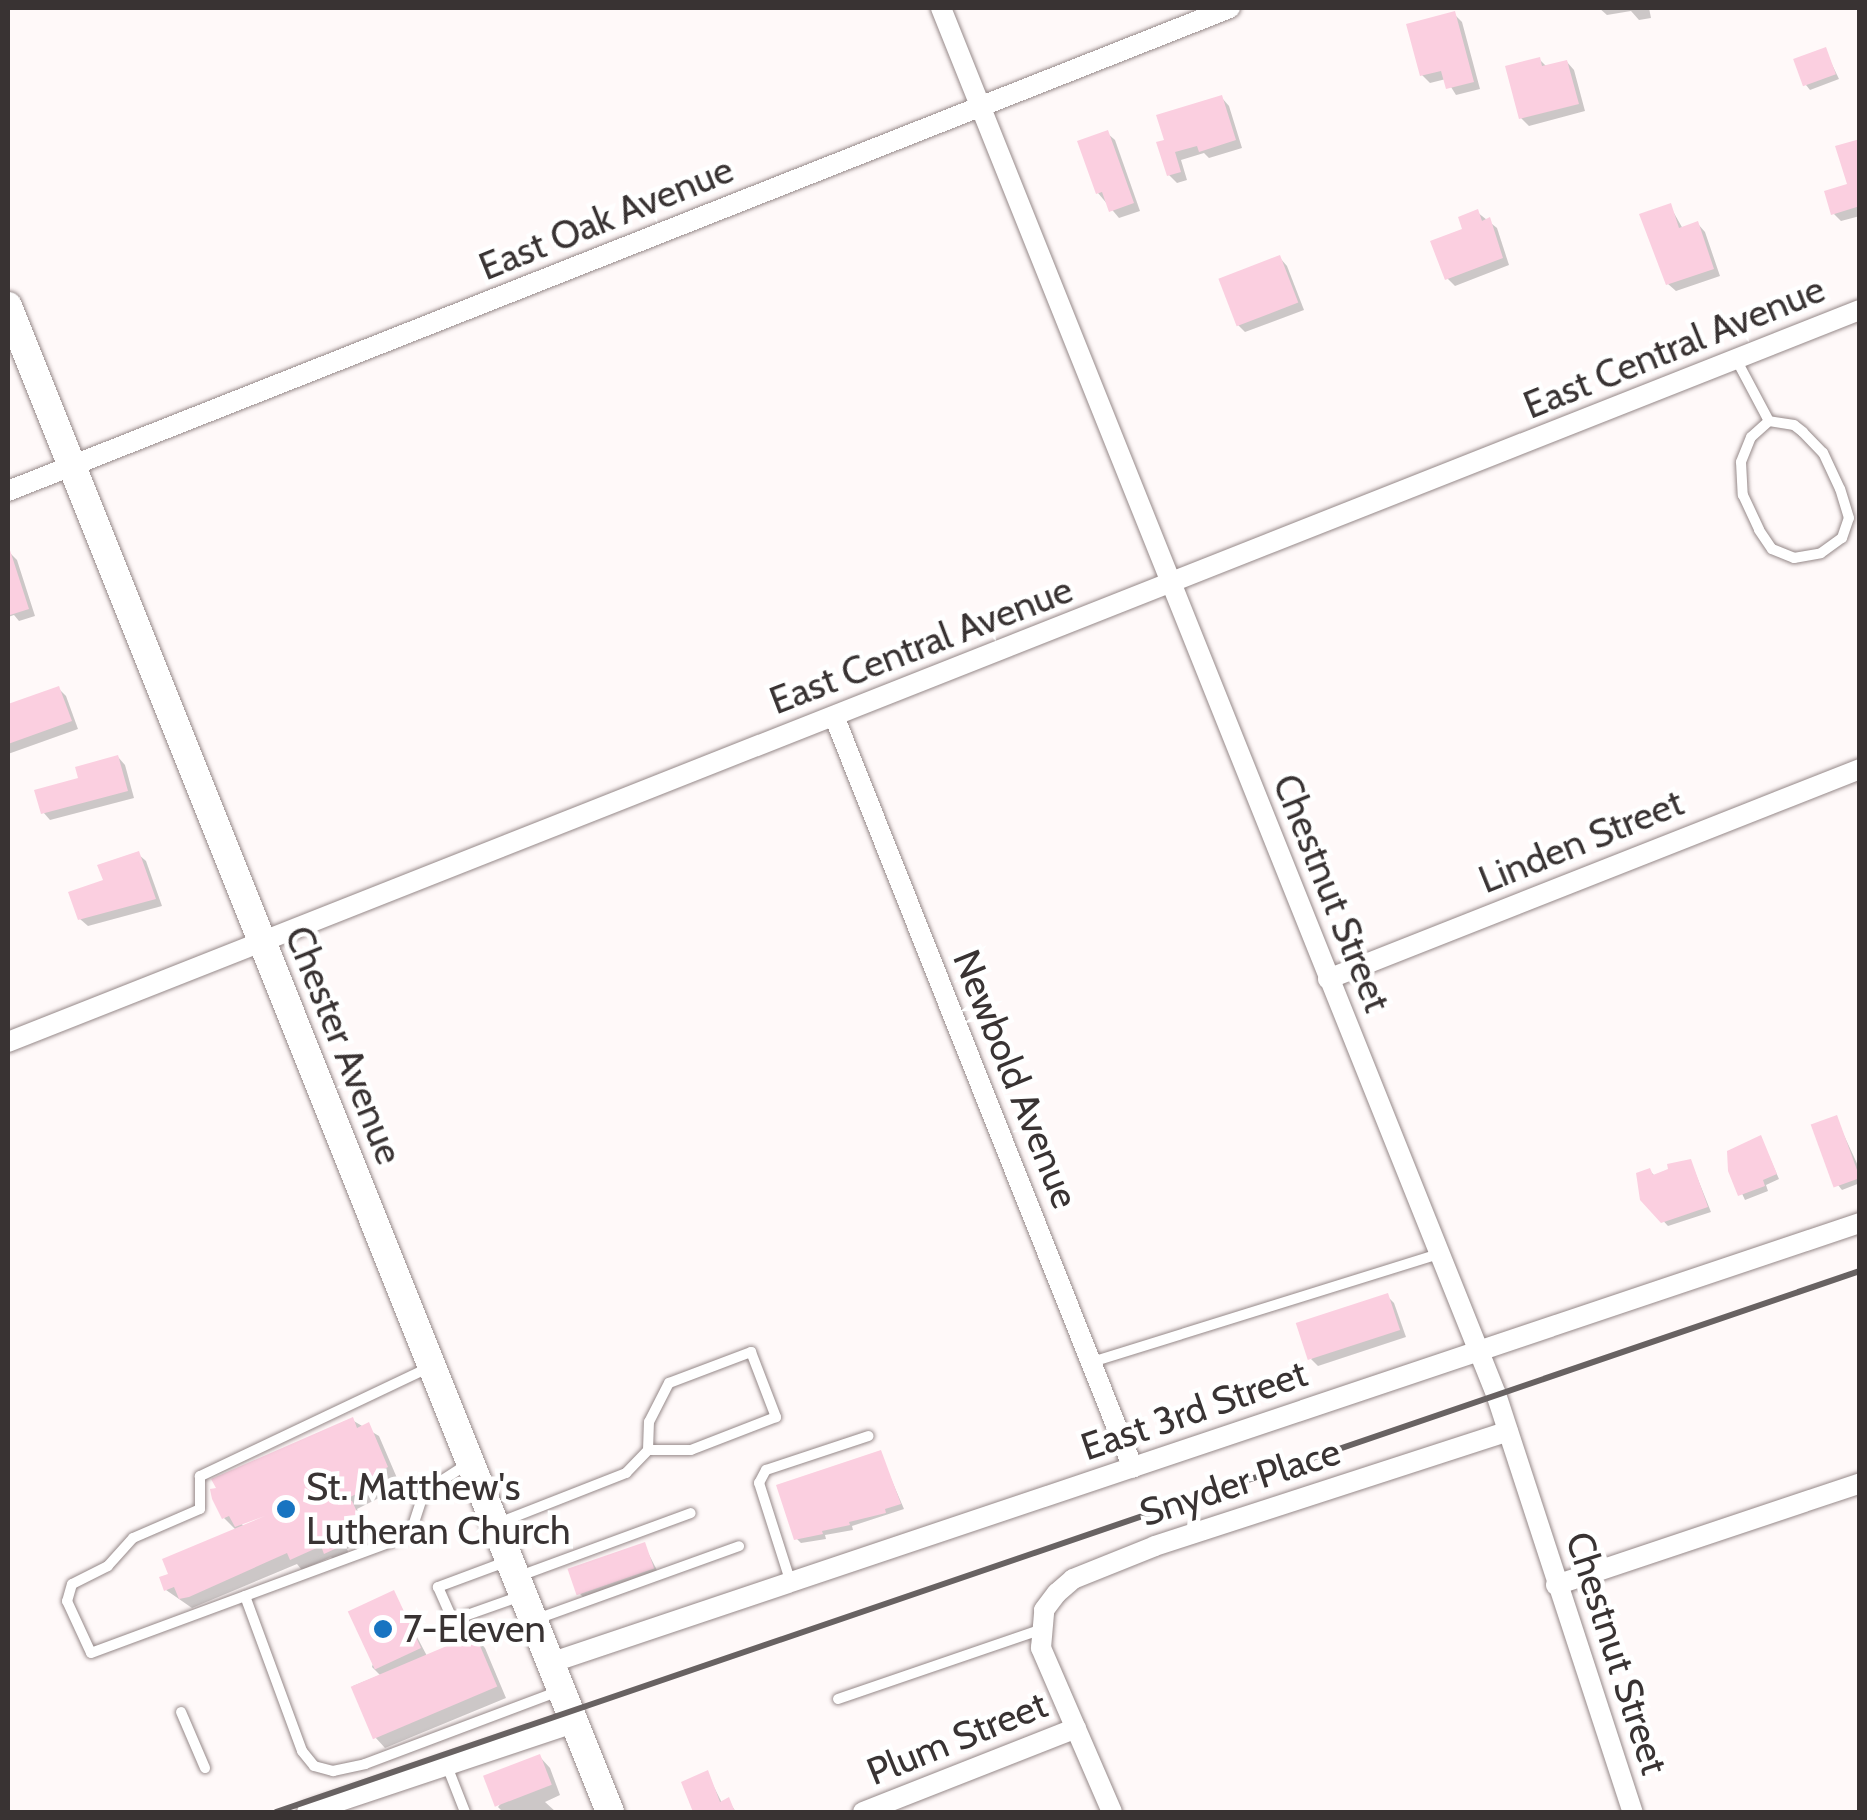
<!DOCTYPE html>
<style>
body{margin:0}
#map{position:relative;width:1867px;height:1820px;overflow:hidden;background:#fff9f9;font-family:Cabin,sans-serif}
div>[style]{position:absolute}
[style*='--x']{left:calc(var(--x)*1px);top:calc(var(--y)*1px);width:calc(var(--w)*1px);rotate:calc(var(--a)*1deg)}
.shadow>*{inset:0;background:#0003}
.building>*{inset:0;background:#fbcfe0;transform-origin:0 0}
.roads{filter:drop-shadow(0 0 2px #968989) drop-shadow(0 0 2px #968989)}
.service>*{height:10px;margin:-5px;padding:0 5px;transform-origin:5px;border-radius:5px;background:#fff}
.minor>*{height:20px;margin:-10px;padding:0 10px;transform-origin:10px;border-radius:10px;background:#fff}
.secondary>*{height:28px;margin:-14px;padding:0 14px;transform-origin:14px;border-radius:14px;background:#fff}
.rail>*{height:6px;margin:-3px;padding:0 3px;transform-origin:3px;border-radius:3px;background:#686262}
.dots>*{width:28px;height:28px;translate:-50% -50%;box-sizing:border-box;border:5px solid #fff;border-radius:50%}
span{translate:-50% -50%;white-space:nowrap;text-align:center;line-height:1.15;-webkit-text-stroke:9px #fff;paint-order:stroke}
.street-label{font-size:38px;color:#393333}
.poi-label{font-size:38px;color:#393333}
.left{translate:0 -50%;text-align:left}
.frame{position:absolute;inset:0;border:10px solid #393333;pointer-events:none}
</style>
<div id="map">
<div class="shadow">
<div style="clip-path:polygon(1599px 8px,1649px 8px,1651px 18px,1639px 20px,1631px 11px,1607px 15px)"></div>
<div style="clip-path:polygon(1454px 14px,1462px 22px,1480px 89px,1456px 95px,1446px 79px,1430px 83px,1422px 75px)"></div>
<div style="clip-path:polygon(1825px 50px,1839px 79px,1810px 90px,1806px 85px)"></div>
<div style="clip-path:polygon(1539px 59px,1547px 67px,1567px 62px,1574px 70px,1585px 111px,1529px 126px,1521px 118px)"></div>
<div style="clip-path:polygon(1222px 98px,1229px 106px,1242px 148px,1209px 158px,1204px 153px,1181px 160px,1187px 180px,1177px 183px,1169px 175px,1159px 144px)"></div>
<div style="clip-path:polygon(1107px 133px,1115px 140px,1140px 211px,1119px 218px,1098px 193px)"></div>
<div style="clip-path:polygon(1860px 141px,1860px 216px,1841px 221px,1834px 214px,1850px 185px)"></div>
<div style="clip-path:polygon(1670px 206px,1683px 229px,1698px 224px,1705px 232px,1720px 276px,1676px 291px,1668px 284px)"></div>
<div style="clip-path:polygon(1477px 212px,1497px 228px,1509px 265px,1455px 286px,1447px 278px,1465px 230px)"></div>
<div style="clip-path:polygon(1280px 258px,1287px 266px,1304px 310px,1245px 332px,1238px 325px)"></div>
<div style="clip-path:polygon(9px 552px,17px 560px,35px 616px,19px 621px,14px 615px,8px 617px)"></div>
<div style="clip-path:polygon(59px 689px,66px 696px,78px 729px,8px 754px,8px 707px)"></div>
<div style="clip-path:polygon(118px 757px,125px 765px,134px 798px,50px 820px,43px 812px,81px 779px)"></div>
<div style="clip-path:polygon(138px 854px,146px 861px,162px 906px,88px 926px,80px 919px,106px 882px)"></div>
<div style="clip-path:polygon(1836px 1118px,1860px 1170px,1860px 1183px,1842px 1190px,1838px 1185px)"></div>
<div style="clip-path:polygon(1761px 1138px,1779px 1179px,1766px 1185px,1768px 1191px,1745px 1200px,1731px 1170px)"></div>
<div style="clip-path:polygon(1691px 1162px,1711px 1212px,1668px 1226px,1643px 1199px,1650px 1171px,1655px 1176px)"></div>
<div style="clip-path:polygon(1387px 1296px,1394px 1303px,1406px 1337px,1318px 1366px,1311px 1359px)"></div>
<div style="clip-path:polygon(evenodd,352px 1420px,379px 1436px,397px 1478px,387px 1483px,391px 1492px,357px 1509px,373px 1538px,347px 1549px,350px 1557px,337px 1563px,331px 1557px,302px 1570px,297px 1564px,192px 1608px,166px 1590px,237px 1531px,224px 1518px,352px 1420px,276px 1511px,244px 1528px,241px 1522px,276px 1511px)"></div>
<div style="clip-path:polygon(880px 1453px,904px 1509px,852px 1526px,853px 1530px,825px 1535px,826px 1539px,801px 1543px,796px 1538px)"></div>
<div style="clip-path:polygon(644px 1545px,660px 1576px,588px 1602px,580px 1594px)"></div>
<div style="clip-path:polygon(394px 1593px,427px 1656px,475px 1637px,485px 1648px,506px 1698px,385px 1748px,375px 1737px,353px 1686px,380px 1675px,372px 1667px)"></div>
<div style="clip-path:polygon(540px 1757px,550px 1768px,560px 1795px,545px 1802px,556px 1812px,503px 1812px,498px 1807px)"></div>
<div style="clip-path:polygon(707px 1773px,722px 1803px,728px 1800px,736px 1812px,696px 1812px,684px 1783px)"></div>
</div>
<div class="building">
<div style="clip-path:polygon(1455px 11px,1474px 82px,1446px 89px,1441px 71px,1420px 76px,1406px 24px)"></div>
<div style="left:1826px;top:47px;width:29px;height:35px;rotate:70deg"></div>
<div style="clip-path:polygon(1540px 57px,1542px 66px,1567px 60px,1579px 104px,1519px 119px,1505px 66px)"></div>
<div style="clip-path:polygon(1222px 95px,1236px 140px,1199px 152px,1197px 146px,1175px 152px,1181px 172px,1167px 176px,1156px 142px,1164px 140px,1156px 115px)"></div>
<div style="clip-path:polygon(1108px 130px,1134px 203px,1109px 212px,1102px 192px,1096px 194px,1077px 141px)"></div>
<div style="clip-path:polygon(1860px 139px,1860px 206px,1831px 215px,1824px 191px,1847px 184px,1835px 146px)"></div>
<div style="clip-path:polygon(1671px 203px,1679px 228px,1698px 221px,1714px 269px,1666px 285px,1639px 214px)"></div>
<div style="clip-path:polygon(1478px 209px,1482px 221px,1490px 217px,1503px 258px,1445px 280px,1430px 241px,1462px 229px,1458px 217px)"></div>
<div style="left:1280px;top:255px;width:51px;height:66px;rotate:69deg"></div>
<div style="clip-path:polygon(8px 544px,29px 609px,10px 615px,8px 608px)"></div>
<div style="clip-path:polygon(59px 686px,72px 721px,8px 744px,8px 704px)"></div>
<div style="clip-path:polygon(118px 755px,128px 791px,41px 814px,34px 790px,78px 778px,75px 767px)"></div>
<div style="clip-path:polygon(139px 851px,156px 899px,78px 920px,68px 892px,103px 880px,97px 865px)"></div>
<div style="left:1837px;top:1115px;width:67px;height:28px;rotate:70deg"></div>
<div style="clip-path:polygon(1761px 1135px,1777px 1174px,1763px 1180px,1765px 1186px,1738px 1196px,1728px 1171px,1727px 1151px)"></div>
<div style="clip-path:polygon(1691px 1159px,1708px 1207px,1661px 1223px,1640px 1200px,1636px 1173px,1650px 1168px,1653px 1175px,1668px 1169px,1667px 1164px)"></div>
<div style="left:1388px;top:1293px;width:39px;height:97px;rotate:72deg"></div>
<div style="clip-path:polygon(353px 1417px,357px 1428px,369px 1422px,388px 1467px,378px 1472px,383px 1481px,346px 1499px,352px 1501px,364px 1527px,338px 1538px,341px 1546px,324px 1554px,321px 1546px,290px 1560px,287px 1553px,189px 1597px,179px 1599px,174px 1587px,164px 1591px,159px 1577px,168px 1574px,162px 1559px,265px 1516px,235px 1527px,229px 1516px,222px 1519px,212px 1499px,210px 1489px,216px 1488px,211px 1479px)"></div>
<div style="clip-path:polygon(881px 1450px,901px 1504px,885px 1509px,886px 1513px,849px 1522px,850px 1525px,822px 1531px,823px 1534px,794px 1540px,776px 1485px)"></div>
<div style="left:645px;top:1542px;width:28px;height:82px;rotate:71deg"></div>
<div style="left:394px;top:1590px;width:64px;height:51px;rotate:65deg"></div>
<div style="left:475px;top:1634px;width:57px;height:135px;rotate:67deg"></div>
<div style="left:540px;top:1754px;width:33px;height:61px;rotate:69deg"></div>
<div style="clip-path:polygon(708px 1770px,720px 1802px,729px 1797px,735px 1812px,693px 1812px,681px 1782px)"></div>
</div>
<div class="roads">
<div class="service">
<div style="--x:1736;--y:359;--w:70;--a:62"></div>
<div style="--x:1769;--y:421;--w:24;--a:138"></div>
<div style="--x:1751;--y:437;--w:27;--a:112"></div>
<div style="--x:1741;--y:462;--w:33;--a:87"></div>
<div style="--x:1743;--y:495;--w:38;--a:65"></div>
<div style="--x:1759;--y:530;--w:23;--a:56"></div>
<div style="--x:1772;--y:549;--w:24;--a:22"></div>
<div style="--x:1794;--y:558;--w:27;--a:-10"></div>
<div style="--x:1821;--y:553;--w:26;--a:-36"></div>
<div style="--x:1842;--y:538;--w:21;--a:-71"></div>
<div style="--x:1849;--y:518;--w:30;--a:-107"></div>
<div style="--x:1840;--y:489;--w:40;--a:-115"></div>
<div style="--x:1823;--y:453;--w:29;--a:-134"></div>
<div style="--x:1803;--y:432;--w:11;--a:-142"></div>
<div style="--x:1794;--y:425;--w:25;--a:-171"></div>
<div style="--x:1092;--y:1362;--w:363;--a:-17.3"></div>
<div style="--x:430;--y:1367;--w:255;--a:154.6"></div>
<div style="--x:200;--y:1476;--w:33;--a:90"></div>
<div style="--x:200;--y:1509;--w:73;--a:156.6"></div>
<div style="--x:133;--y:1538;--w:38;--a:132"></div>
<div style="--x:108;--y:1566;--w:40;--a:153.4"></div>
<div style="--x:72;--y:1584;--w:18;--a:106"></div>
<div style="--x:67;--y:1601;--w:57;--a:65.2"></div>
<div style="--x:91;--y:1653;--w:340;--a:-20.3"></div>
<div style="--x:410;--y:1535;--w:45;--a:-72"></div>
<div style="--x:424;--y:1492;--w:54;--a:-32.8"></div>
<div style="--x:496;--y:1524;--w:140;--a:-21.4"></div>
<div style="--x:626;--y:1473;--w:32;--a:-46"></div>
<div style="--x:648;--y:1450;--w:28;--a:-88"></div>
<div style="--x:649;--y:1422;--w:44;--a:-62.9"></div>
<div style="--x:669;--y:1383;--w:88;--a:-20.7"></div>
<div style="--x:751;--y:1352;--w:70;--a:69"></div>
<div style="--x:776;--y:1417;--w:91;--a:158.8"></div>
<div style="--x:691;--y:1450;--w:43;--a:180"></div>
<div style="--x:508;--y:1561;--w:75;--a:159.6"></div>
<div style="--x:438;--y:1587;--w:36;--a:66"></div>
<div style="--x:453;--y:1620;--w:72;--a:-19.4"></div>
<div style="--x:517;--y:1577;--w:185;--a:-20.2"></div>
<div style="--x:790;--y:1580;--w:102;--a:-107.7"></div>
<div style="--x:759;--y:1483;--w:15;--a:-62"></div>
<div style="--x:766;--y:1470;--w:108;--a:-18.3"></div>
<div style="--x:245;--y:1596;--w:165;--a:69.8"></div>
<div style="--x:302;--y:1751;--w:19;--a:51"></div>
<div style="--x:314;--y:1766;--w:20;--a:15"></div>
<div style="--x:333;--y:1771;--w:33;--a:-12"></div>
<div style="--x:365;--y:1764;--w:207;--a:-20.6"></div>
<div style="--x:534;--y:1620;--w:218;--a:-19.8"></div>
<div style="--x:838;--y:1699;--w:213;--a:-18.9"></div>
<div style="--x:181;--y:1712;--w:61;--a:66.8"></div>
<div style="--x:447;--y:1766;--w:49;--a:68.6"></div>
</div>
<div class="minor">
<div style="--x:941;--y:8;--w:1493;--a:68.18"></div>
<div style="--x:1496;--y:1394;--w:440;--a:71.9"></div>
<div style="--x:8;--y:491;--w:1314;--a:-21.57"></div>
<div style="--x:834;--y:716;--w:809;--a:68.32"></div>
<div style="--x:1328;--y:979;--w:572;--a:-21.54"></div>
<div style="--x:8;--y:1042;--w:1991;--a:-21.57"></div>
<div style="--x:1556;--y:1585;--w:321;--a:-18.5"></div>
<div style="--x:550;--y:1663;--w:1382;--a:-18.57"></div>
<div style="--x:307;--y:1812;--w:280;--a:-18.5"></div>
<div style="--x:863;--y:1812;--w:229;--a:-21.5"></div>
<div style="--x:1112;--y:1812;--w:179;--a:-113.4"></div>
<div style="--x:1041;--y:1648;--w:38;--a:-85"></div>
<div style="--x:1044;--y:1610;--w:21;--a:-53"></div>
<div style="--x:1057;--y:1593;--w:21;--a:-41"></div>
<div style="--x:1073;--y:1579;--w:88;--a:-21.9"></div>
<div style="--x:1155;--y:1546;--w:371;--a:-18"></div>
</div>
<div class="secondary">
<div style="--x:8;--y:306;--w:1622;--a:68.21"></div>
</div>
</div>
<div class="rail">
<div style="--x:276;--y:1812;--w:1674;--a:-18.86"></div>
</div>
<div class="dots">
<div style="left:286px;top:1509px;background:#1874c1"></div>
<div style="left:383px;top:1629px;background:#1874c1"></div>
</div>
<div class="street-label">
<span style="left:606px;top:218px;rotate:-22deg">East Oak Avenue</span>
<span style="left:1674px;top:347px;rotate:-22deg">East Central Avenue</span>
<span style="left:921px;top:645px;rotate:-21deg">East Central Avenue</span>
<span style="left:1581px;top:841px;rotate:-22deg">Linden Street</span>
<span style="left:1332px;top:893px;rotate:68deg">Chestnut Street</span>
<span style="left:344px;top:1045px;rotate:68deg">Chester Avenue</span>
<span style="left:1016px;top:1079px;rotate:68deg">Newbold Avenue</span>
<span style="left:1194px;top:1410px;rotate:-19deg">East 3rd Street</span>
<span style="left:1240px;top:1482px;rotate:-18deg">Snyder Place</span>
<span style="left:1617px;top:1653px;rotate:72deg">Chestnut Street</span>
<span style="left:957px;top:1738px;rotate:-22deg">Plum Street</span>
</div>
<div class="poi-label">
<span class="left" style="left:306px;top:1509px">St. Matthew's<br>Lutheran Church</span>
<span class="left" style="left:403px;top:1629px">7-Eleven</span>
</div>
<div class="frame"></div>
</div>
